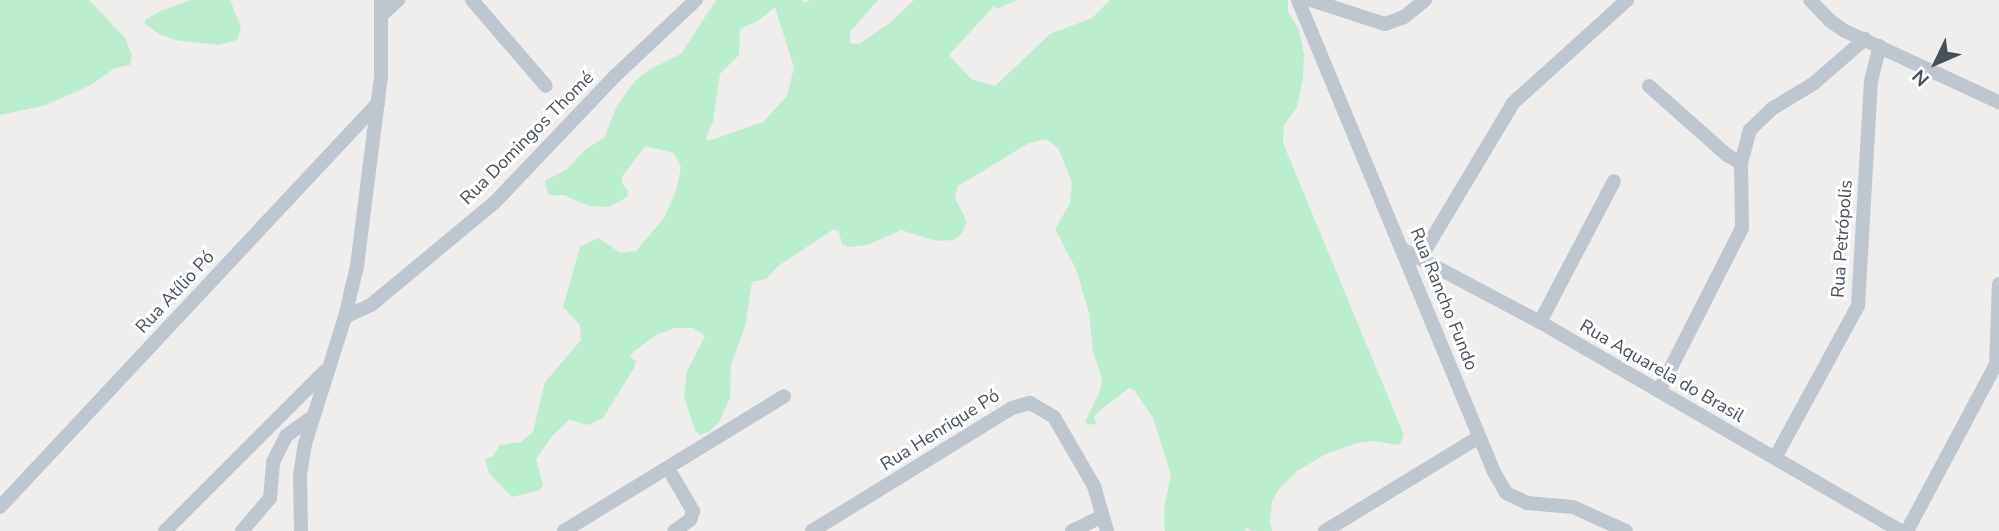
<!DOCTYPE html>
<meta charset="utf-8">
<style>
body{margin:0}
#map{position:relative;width:1999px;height:531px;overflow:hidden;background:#f0eded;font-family:"Nunito Sans",sans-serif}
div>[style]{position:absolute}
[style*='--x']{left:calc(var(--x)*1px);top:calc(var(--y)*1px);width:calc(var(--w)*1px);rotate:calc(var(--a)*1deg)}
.green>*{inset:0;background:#bbeece}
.minor>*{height:14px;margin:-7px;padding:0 7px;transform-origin:7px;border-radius:7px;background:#bec7cf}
span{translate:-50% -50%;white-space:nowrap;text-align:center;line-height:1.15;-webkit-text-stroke:6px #fff;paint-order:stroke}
.street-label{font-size:18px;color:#46505a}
.north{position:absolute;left:1901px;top:28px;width:70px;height:70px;-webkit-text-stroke:5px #fff;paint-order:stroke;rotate:226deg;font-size:19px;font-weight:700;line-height:28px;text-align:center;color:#46505a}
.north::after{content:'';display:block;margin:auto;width:24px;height:32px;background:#46505a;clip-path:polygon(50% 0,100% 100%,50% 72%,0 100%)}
</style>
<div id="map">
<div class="green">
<div style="clip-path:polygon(0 0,89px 0,125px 38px,132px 55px,130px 65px,115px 68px,91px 85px,46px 105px,0 115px)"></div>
<div style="clip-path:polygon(191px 0,230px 0,241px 27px,237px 40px,218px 45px,175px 40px,159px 34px,144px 23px,146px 19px,163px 10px)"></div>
<div style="clip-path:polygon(evenodd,716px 0,802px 0,805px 3px,810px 0,878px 0,850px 32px,850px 43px,859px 44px,891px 22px,914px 0,1017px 0,997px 9px,994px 6px,949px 55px,971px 79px,995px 86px,1050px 34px,1092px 18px,1110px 0,1288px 0,1288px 12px,1299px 30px,1304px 54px,1303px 78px,1297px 107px,1284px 125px,1283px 143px,1404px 435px,1399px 445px,1374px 441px,1357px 443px,1326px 454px,1297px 471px,1279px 489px,1272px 501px,1270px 522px,1272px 531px,1252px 531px,1247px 527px,1245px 531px,1165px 531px,1164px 508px,1171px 475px,1153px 418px,1135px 391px,1129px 388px,1097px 413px,1094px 418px,1097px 423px,1090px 425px,1085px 422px,1100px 391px,1102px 379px,1093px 351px,1089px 313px,1076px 269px,1055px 229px,1070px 203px,1072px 182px,1058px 148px,1046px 139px,1029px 143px,958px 186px,955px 198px,967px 222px,962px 233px,954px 240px,936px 241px,901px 230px,868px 245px,849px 247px,842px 244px,839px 232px,834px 229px,778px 266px,766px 279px,752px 282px,745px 327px,731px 364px,730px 398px,719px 422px,709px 432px,700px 435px,695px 431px,684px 396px,687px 371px,705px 336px,693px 328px,675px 328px,656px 335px,633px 352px,630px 357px,636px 361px,634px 368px,603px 418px,589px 425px,569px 420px,552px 436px,536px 459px,543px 484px,540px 490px,512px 497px,489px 473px,485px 459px,493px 456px,500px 445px,521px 442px,533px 432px,545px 382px,581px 340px,580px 325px,563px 307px,580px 247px,598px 238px,621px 253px,636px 251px,664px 218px,676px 191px,681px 167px,674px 153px,645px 146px,622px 177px,622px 183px,628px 191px,627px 197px,609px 207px,589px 206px,564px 195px,548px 195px,545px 181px,567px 169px,587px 148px,604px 138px,617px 106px,635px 81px,649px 70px,681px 54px,716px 0,775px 7px,794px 68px,787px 96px,763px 122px,708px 141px,706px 138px,713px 122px,720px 74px,739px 55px,740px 29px,758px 21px,775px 7px)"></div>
</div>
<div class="minor">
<div style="--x:472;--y:0;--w:113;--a:49.3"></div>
<div style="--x:1298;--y:0;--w:511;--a:67.45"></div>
<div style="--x:1494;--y:472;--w:24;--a:60"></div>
<div style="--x:1506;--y:493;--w:23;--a:25"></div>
<div style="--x:1527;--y:503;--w:46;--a:5"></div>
<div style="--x:1573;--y:507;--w:58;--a:24.4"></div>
<div style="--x:1311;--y:0;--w:78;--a:18"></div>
<div style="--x:1385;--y:24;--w:20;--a:-20"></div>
<div style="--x:1404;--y:17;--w:27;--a:-39"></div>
<div style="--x:1810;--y:0;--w:28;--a:46"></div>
<div style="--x:1829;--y:20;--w:19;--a:35"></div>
<div style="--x:1845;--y:31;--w:170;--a:24.8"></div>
<div style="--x:383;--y:14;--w:21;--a:-43"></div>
<div style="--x:1649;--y:86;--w:104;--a:41.5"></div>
<div style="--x:1727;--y:155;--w:16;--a:30"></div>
<div style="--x:1402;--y:249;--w:156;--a:27.9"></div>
<div style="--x:1540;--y:322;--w:416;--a:30.1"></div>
<div style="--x:1421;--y:257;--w:179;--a:-59.1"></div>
<div style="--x:1513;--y:103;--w:154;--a:-42.1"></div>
<div style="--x:345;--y:317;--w:29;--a:-25"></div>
<div style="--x:371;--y:305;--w:161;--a:-39.7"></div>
<div style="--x:495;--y:202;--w:174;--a:-46.4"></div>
<div style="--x:615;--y:76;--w:111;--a:-43.2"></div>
<div style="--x:1540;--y:322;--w:159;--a:-62.3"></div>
<div style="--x:1659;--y:391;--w:183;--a:-63"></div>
<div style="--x:1742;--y:228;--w:65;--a:-90.9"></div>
<div style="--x:1741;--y:163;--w:34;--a:-75"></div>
<div style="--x:1750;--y:130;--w:32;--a:-44"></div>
<div style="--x:1773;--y:108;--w:47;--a:-31"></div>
<div style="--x:1813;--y:84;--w:69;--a:-40.9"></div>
<div style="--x:1775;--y:458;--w:173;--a:-61.4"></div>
<div style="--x:1858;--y:306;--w:225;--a:-86.7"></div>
<div style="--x:1871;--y:81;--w:36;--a:-76"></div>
<div style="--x:672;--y:475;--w:42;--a:59.7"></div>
<div style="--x:693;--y:511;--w:9;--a:108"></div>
<div style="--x:690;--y:520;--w:19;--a:145"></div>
<div style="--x:0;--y:507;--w:553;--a:-46.9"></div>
<div style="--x:165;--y:531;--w:226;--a:-45"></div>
<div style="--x:242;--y:531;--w:43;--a:-49.7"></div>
<div style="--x:270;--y:498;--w:36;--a:-85"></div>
<div style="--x:273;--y:462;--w:29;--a:-63"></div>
<div style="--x:286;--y:436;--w:32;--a:-36"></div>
<div style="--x:301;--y:531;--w:56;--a:-91"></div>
<div style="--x:300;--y:475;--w:31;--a:-81"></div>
<div style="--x:305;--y:444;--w:133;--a:-72.5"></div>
<div style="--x:345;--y:317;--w:52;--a:-76.8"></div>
<div style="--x:357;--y:266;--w:192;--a:-82.8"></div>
<div style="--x:381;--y:76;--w:76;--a:-90"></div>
<div style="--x:564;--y:531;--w:258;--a:-31.5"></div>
<div style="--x:812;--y:531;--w:235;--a:-31.6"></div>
<div style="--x:1012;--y:408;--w:19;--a:-16"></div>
<div style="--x:1030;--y:403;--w:28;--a:30"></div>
<div style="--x:1054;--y:417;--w:80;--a:59.9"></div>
<div style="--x:1094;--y:486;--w:47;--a:73.9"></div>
<div style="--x:1072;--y:531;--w:34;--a:-26"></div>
<div style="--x:1325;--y:531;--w:180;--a:-31.4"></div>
<div style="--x:1907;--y:531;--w:189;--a:-61.9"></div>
<div style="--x:1996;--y:364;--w:80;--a:-87.9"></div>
</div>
<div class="street-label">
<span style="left:527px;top:138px;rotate:-45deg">Rua Domingos Thomé</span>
<span style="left:1842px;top:239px;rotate:-86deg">Rua Petrópolis</span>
<span style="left:175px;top:292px;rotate:-47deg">Rua Atílio Pó</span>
<span style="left:1444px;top:299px;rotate:68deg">Rua Rancho Fundo</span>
<span style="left:1662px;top:371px;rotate:30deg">Rua Aquarela do Brasil</span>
<span style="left:940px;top:430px;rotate:-32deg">Rua Henrique Pó</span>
</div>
<div class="north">N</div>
</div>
